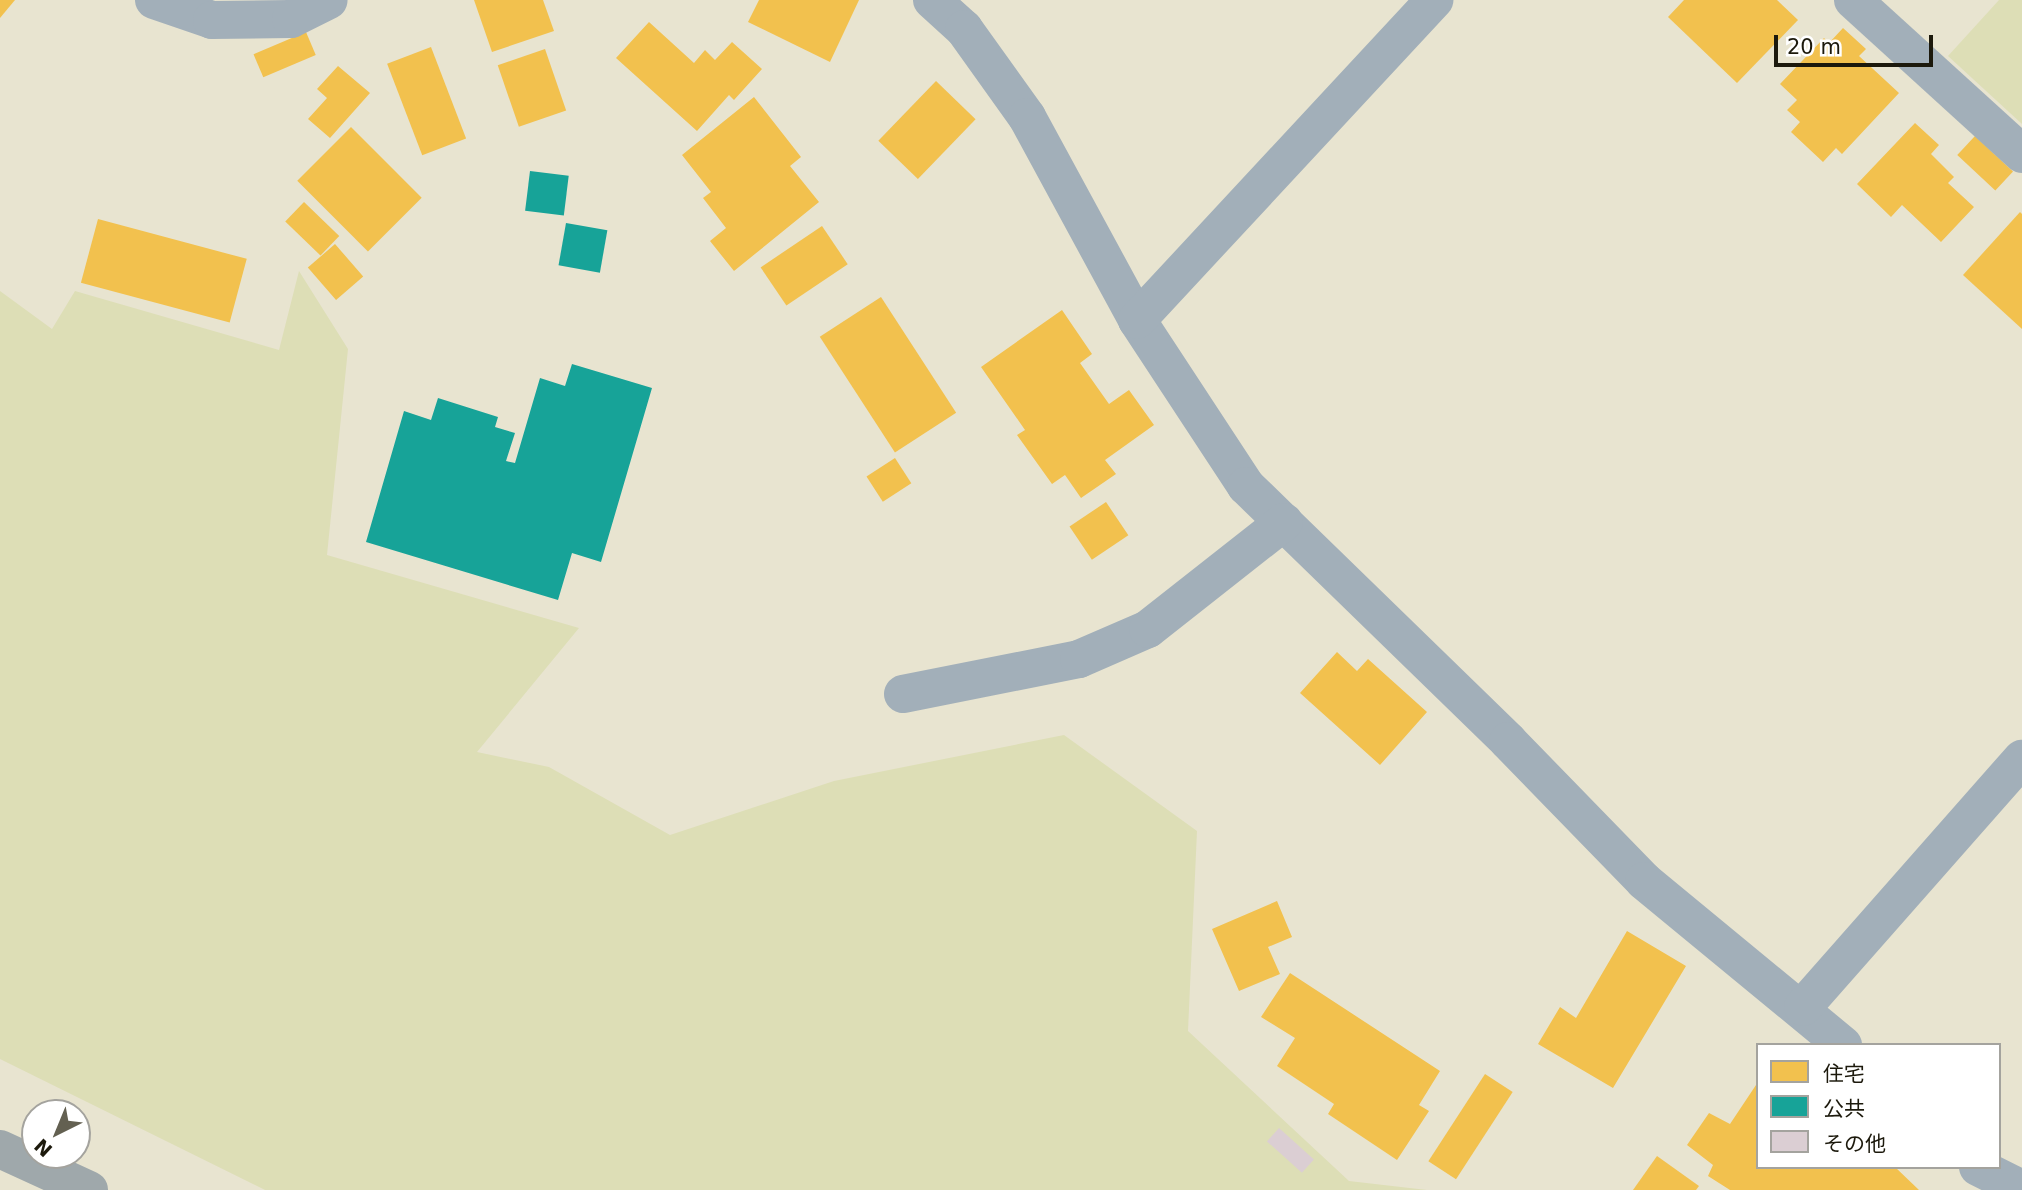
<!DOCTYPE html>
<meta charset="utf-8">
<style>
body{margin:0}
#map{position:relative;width:2022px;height:1190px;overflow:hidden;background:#e8e4d0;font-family:"DejaVu Sans","Noto Sans JP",sans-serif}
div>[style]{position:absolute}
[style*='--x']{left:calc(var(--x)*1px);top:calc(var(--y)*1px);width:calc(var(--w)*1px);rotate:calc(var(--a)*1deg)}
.green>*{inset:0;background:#dddeb6}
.homes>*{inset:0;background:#f2c14e;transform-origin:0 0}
.public>*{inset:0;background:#17a398;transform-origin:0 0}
.building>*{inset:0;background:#dbced3;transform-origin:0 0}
.minor>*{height:38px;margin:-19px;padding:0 19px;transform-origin:19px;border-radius:19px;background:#a2afb9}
.highway>*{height:38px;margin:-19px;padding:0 19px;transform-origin:19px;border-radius:19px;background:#9fa8ab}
span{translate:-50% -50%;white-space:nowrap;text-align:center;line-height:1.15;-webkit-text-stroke:7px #fff;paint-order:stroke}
.legend{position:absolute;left:1756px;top:1043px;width:245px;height:126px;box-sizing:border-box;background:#fff;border:2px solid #a4a39e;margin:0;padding:9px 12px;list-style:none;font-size:21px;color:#1c190c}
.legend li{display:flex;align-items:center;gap:14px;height:35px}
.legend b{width:35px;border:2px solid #a4a39e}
.north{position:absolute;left:21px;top:1099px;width:70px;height:70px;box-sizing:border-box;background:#fff;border:2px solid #a4a39e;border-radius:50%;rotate:223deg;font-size:19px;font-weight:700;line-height:28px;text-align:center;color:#1c190c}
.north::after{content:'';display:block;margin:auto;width:24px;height:32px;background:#636051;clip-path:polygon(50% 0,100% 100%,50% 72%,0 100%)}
.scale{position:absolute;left:1774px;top:35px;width:159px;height:32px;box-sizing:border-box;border:4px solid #1c190c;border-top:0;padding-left:9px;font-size:21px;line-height:24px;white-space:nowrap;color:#1c190c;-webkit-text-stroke:5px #fff;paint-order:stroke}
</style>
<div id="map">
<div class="green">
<div style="clip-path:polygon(1999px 0,2022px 0,2022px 124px,1948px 56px)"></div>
<div style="clip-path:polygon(299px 271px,348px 349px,327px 555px,579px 628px,477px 752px,549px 767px,670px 835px,834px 781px,1064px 735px,1197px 831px,1188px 1031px,1349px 1181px,1427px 1190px,265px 1190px,0 1059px,0 291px,52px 329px,75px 291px,279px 350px)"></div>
</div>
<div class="homes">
<div style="clip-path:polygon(0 0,15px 0,0 18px)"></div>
<div style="clip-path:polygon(474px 0,543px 0,554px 31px,492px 52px)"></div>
<div style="clip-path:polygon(759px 0,859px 0,830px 62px,748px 22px)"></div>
<div style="clip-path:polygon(1684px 0,1777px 0,1798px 20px,1737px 83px,1668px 17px)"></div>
<div style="clip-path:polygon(649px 22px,694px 63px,705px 50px,715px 60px,732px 42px,762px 69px,734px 100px,729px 95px,697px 131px,616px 58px)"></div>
<div style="clip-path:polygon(1843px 28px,1866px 49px,1859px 56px,1899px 93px,1842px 154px,1836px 148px,1823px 162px,1791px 132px,1800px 122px,1787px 110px,1797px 100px,1780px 84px,1824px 38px,1829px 43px)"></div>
<div style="left:306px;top:32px;width:25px;height:57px;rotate:67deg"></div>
<div style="left:431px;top:47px;width:98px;height:47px;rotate:69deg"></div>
<div style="left:545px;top:49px;width:65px;height:50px;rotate:71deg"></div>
<div style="clip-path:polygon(338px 66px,370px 93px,330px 138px,308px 119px,327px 98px,317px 89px)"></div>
<div style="left:936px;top:81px;width:55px;height:83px;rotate:44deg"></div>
<div style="clip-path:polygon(754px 97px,801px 157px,790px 166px,819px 202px,734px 271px,710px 241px,726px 228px,703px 198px,711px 192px,682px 155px)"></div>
<div style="clip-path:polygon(1915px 123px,1939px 145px,1931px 154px,1954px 177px,1948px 183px,1974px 207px,1941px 242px,1902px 205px,1891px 217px,1857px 184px)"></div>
<div style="left:351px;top:127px;width:100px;height:76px;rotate:45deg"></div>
<div style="left:1975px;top:136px;width:52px;height:26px;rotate:43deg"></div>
<div style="left:304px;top:202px;width:49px;height:27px;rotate:44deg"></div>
<div style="clip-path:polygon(2020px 212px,2022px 214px,2022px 329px,1963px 275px)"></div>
<div style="left:98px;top:219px;width:154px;height:66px;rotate:15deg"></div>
<div style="left:822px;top:226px;width:46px;height:74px;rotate:56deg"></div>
<div style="left:335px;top:244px;width:43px;height:36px;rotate:49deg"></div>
<div style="left:881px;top:297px;width:138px;height:73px;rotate:57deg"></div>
<div style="clip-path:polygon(1062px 310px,1092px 354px,1080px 363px,1109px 404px,1129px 390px,1154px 425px,1105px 460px,1116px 474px,1081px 498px,1065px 475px,1052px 484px,1017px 435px,1025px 430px,981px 367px)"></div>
<div style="left:895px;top:458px;width:30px;height:34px;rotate:57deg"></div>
<div style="left:1106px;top:502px;width:40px;height:44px;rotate:56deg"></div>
<div style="clip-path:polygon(1337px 652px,1357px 671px,1368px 659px,1427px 712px,1380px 765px,1300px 693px)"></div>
<div style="clip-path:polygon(1277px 901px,1292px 937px,1268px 947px,1280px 974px,1239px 991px,1212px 929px)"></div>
<div style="clip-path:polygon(1627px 931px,1686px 966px,1613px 1088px,1538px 1044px,1560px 1007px,1576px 1018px)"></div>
<div style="clip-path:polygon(1290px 973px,1440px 1071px,1419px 1105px,1429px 1111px,1397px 1160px,1328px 1114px,1334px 1104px,1277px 1066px,1295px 1038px,1261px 1017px)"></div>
<div style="left:1485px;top:1074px;width:33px;height:104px;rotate:33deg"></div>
<div style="clip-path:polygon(1758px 1082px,1758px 1167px,1895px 1167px,1919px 1190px,1730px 1190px,1708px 1176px,1713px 1165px,1687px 1145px,1709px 1113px,1730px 1124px)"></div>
<div style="clip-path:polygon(1657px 1156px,1699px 1186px,1696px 1190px,1633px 1190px)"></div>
</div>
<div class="public">
<div style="left:530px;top:171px;width:39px;height:40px;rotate:7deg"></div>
<div style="left:566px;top:223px;width:42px;height:43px;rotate:10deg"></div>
<div style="clip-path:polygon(572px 364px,652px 388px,601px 562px,572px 553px,558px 600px,366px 542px,404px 411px,431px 420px,438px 398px,498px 417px,495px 427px,515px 433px,506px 461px,515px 463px,540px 378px,565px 386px)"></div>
</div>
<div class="building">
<div style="left:1279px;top:1128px;width:47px;height:18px;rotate:42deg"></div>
</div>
<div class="minor">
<div style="--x:154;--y:0;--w:61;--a:19"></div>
<div style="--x:212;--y:20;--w:79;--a:-0.7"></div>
<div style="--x:291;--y:19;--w:42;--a:-26.6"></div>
<div style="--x:932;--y:0;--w:43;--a:42.2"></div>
<div style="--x:964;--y:29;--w:108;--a:54.4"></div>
<div style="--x:1027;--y:117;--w:231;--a:61.5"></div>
<div style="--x:1137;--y:320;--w:199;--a:56.7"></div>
<div style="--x:1246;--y:486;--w:366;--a:44.2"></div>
<div style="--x:1508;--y:741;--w:195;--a:45.8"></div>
<div style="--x:1644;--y:881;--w:258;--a:39.5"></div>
<div style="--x:1853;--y:0;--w:229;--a:42.3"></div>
<div style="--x:1137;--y:320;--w:437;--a:-47.1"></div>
<div style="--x:903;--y:694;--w:179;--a:-11.2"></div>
<div style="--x:1079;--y:659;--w:75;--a:-23.5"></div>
<div style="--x:1148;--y:629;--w:173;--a:-38.2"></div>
<div style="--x:1803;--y:1007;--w:331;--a:-48.6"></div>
<div style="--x:1978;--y:1167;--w:49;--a:26.6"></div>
</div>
<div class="highway">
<div style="--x:0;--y:1149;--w:98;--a:24.7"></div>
</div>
<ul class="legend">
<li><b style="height:19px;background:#f2c14e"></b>住宅</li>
<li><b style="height:19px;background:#17a398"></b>公共</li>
<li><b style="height:19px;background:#dbced3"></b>その他</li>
</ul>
<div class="north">N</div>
<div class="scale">20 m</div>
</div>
